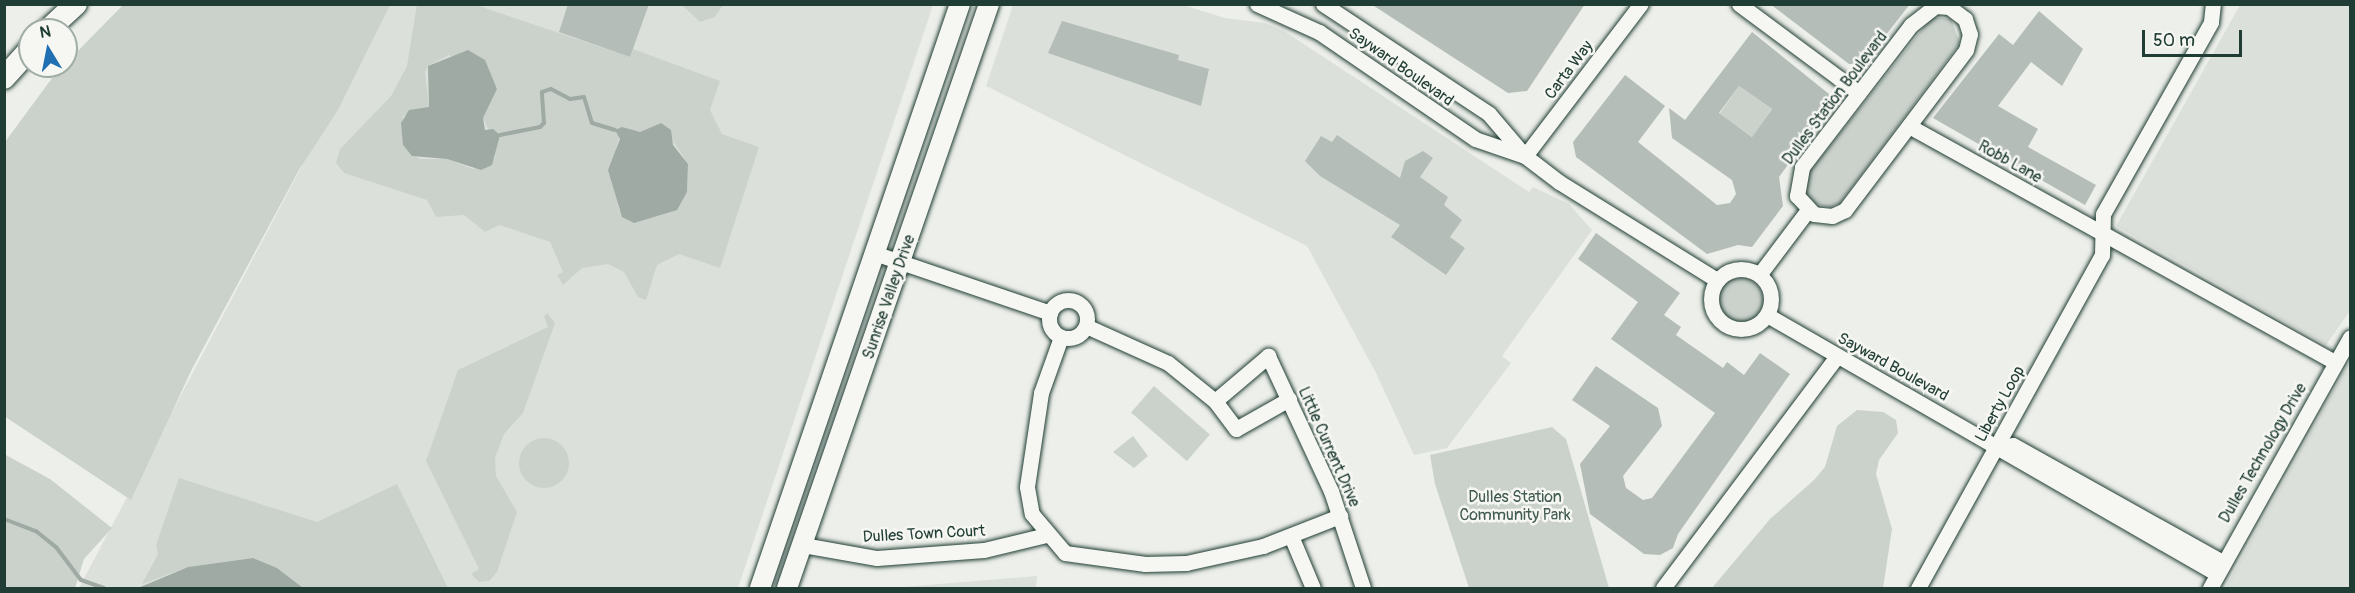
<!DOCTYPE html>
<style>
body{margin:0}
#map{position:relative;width:2355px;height:593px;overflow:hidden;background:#edefea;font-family:Pangolin,sans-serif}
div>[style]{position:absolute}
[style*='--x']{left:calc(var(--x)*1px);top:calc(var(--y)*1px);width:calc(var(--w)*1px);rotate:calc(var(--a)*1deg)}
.built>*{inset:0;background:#dce0db}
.green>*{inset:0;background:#cbd2cc;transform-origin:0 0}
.round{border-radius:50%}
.water>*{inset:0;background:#9faaa4}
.stream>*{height:4px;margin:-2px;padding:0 2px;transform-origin:2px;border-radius:2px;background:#9faaa4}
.building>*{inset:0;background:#b4bdb8}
.roads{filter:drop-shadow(0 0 2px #1f3d34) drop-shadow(0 0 2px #1f3d34)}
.minor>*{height:15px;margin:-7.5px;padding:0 7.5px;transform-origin:7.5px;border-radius:7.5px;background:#f6f6f2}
.minor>.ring{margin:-7.5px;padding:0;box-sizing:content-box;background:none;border:15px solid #f6f6f2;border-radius:50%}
.major>*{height:20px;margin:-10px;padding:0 10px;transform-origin:10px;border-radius:10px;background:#f6f6f2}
.highway>*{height:22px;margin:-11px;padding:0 11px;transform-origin:11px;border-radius:11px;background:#f6f6f2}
span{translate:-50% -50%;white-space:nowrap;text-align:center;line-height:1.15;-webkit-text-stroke:5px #f6f6f2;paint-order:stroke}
.street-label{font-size:16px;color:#1f3d34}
.park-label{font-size:16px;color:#415b52}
.frame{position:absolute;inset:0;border:6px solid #1f3d34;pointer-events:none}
.north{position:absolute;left:18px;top:18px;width:60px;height:60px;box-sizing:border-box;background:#f6f6f2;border:2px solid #a0aca6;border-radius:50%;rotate:350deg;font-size:16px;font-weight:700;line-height:24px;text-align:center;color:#1f3d34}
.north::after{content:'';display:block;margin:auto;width:21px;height:27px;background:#1f6fb2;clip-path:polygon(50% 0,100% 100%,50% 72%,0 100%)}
.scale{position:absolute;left:2142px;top:30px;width:100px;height:27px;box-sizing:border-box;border:3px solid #1f3d34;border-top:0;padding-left:8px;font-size:18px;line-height:21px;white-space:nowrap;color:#1f3d34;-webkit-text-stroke:4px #f6f6f2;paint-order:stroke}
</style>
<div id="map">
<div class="built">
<div style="clip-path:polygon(387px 5px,933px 5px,738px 588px,79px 588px)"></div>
<div style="clip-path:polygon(1013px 5px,1183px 5px,1225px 18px,1265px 23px,1284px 31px,1529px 192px,1533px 187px,1569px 204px,1592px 230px,1502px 356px,1511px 363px,1447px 448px,1414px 455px,1375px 371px,1307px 246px,986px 86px)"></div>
<div style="clip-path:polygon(2240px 5px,2350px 5px,2350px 311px,2326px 345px,2116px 226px)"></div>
<div style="clip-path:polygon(2350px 360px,2350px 588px,2225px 588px,2348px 364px)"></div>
<div style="clip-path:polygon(1037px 576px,1036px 588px,890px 588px)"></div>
</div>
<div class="green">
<div style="clip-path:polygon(124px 4px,390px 5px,338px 110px,299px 170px,192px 369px,131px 500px,4px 416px,5px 142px,55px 74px)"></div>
<div style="clip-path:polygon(evenodd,417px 4px,476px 5px,630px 57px,633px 49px,720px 81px,710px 110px,722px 134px,759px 147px,720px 268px,679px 254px,657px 265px,646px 300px,638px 297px,624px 272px,608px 264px,582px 268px,563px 285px,557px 275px,563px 272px,550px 242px,500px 225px,485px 232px,464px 215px,436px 217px,427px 200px,344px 173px,336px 163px,340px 149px,391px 96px,407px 66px,417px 4px,449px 55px,494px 82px,497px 89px,483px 118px,495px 143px,495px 158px,473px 169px,447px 159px,419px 159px,403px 145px,403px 116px,429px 108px,425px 72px,428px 66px,449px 55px,417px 4px,661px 123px,688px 164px,687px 192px,641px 221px,619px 210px,612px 178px,617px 144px,621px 133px,640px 132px,661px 123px)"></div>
<div style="clip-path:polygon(682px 5px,723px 5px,715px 17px,700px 22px)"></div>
<div style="clip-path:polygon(1932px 17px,1951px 19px,1960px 43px,1840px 203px,1829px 207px,1811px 203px,1805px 195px,1804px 179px)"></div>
<div style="left:1739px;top:86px;width:40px;height:34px;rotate:35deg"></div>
<div class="round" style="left:1719px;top:278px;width:44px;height:44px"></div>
<div style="clip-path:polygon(547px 313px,555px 323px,523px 413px,504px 434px,495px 458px,496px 476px,517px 512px,497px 572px,489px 581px,479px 582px,471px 574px,479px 569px,426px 461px,458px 370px,548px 327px,544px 317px)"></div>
<div style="left:1154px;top:386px;width:74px;height:35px;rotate:41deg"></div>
<div style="clip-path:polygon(1857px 410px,1883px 412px,1896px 420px,1898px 433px,1879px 460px,1876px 474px,1892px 529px,1883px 588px,1712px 588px,1770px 519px,1814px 480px,1825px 467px,1837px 426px)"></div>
<div style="clip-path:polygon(1552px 427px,1566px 439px,1609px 588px,1469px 588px,1435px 484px,1430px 455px)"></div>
<div style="clip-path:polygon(1133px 436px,1148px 456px,1134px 468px,1113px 452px)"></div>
<div class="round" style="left:519px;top:438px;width:50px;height:50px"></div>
<div style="clip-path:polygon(4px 454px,50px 479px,112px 528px,84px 559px,75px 588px,5px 588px)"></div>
<div style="clip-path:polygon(179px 478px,317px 522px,397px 484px,448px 588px,303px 588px,253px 558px,188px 567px,142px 584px,158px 554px,156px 545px)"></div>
</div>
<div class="water">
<div style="clip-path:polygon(468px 50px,485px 60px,497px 89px,483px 118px,485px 130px,493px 129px,500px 135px,492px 165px,481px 170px,447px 159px,412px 156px,403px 145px,401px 123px,409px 110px,429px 107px,428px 66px)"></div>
<div style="clip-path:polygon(661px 123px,671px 130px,673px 145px,688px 164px,687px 192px,677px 210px,634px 223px,622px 217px,608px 170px,620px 139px,615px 130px,622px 127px,640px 132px)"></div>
<div style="clip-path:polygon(253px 558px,277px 568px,303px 588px,138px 588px,188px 567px)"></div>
</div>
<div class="stream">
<div style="--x:500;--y:135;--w:41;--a:-11.3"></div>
<div style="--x:540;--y:127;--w:6;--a:-45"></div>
<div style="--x:544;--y:123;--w:31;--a:-94"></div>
<div style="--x:542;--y:92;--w:9;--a:-18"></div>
<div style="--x:551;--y:89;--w:21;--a:28"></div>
<div style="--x:570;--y:99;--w:14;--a:-8"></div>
<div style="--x:584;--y:97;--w:27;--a:73"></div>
<div style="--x:592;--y:123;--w:24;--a:17"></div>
<div style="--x:4;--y:519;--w:34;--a:21"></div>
<div style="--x:36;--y:531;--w:26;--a:39"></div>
<div style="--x:56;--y:547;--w:41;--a:52.9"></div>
<div style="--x:81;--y:580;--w:24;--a:19"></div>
</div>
<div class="building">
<div style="clip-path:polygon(568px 4px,649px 4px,630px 57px,559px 32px)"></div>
<div style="clip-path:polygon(1371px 4px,1585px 4px,1527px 91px,1508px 93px)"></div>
<div style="clip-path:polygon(1770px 4px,1910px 4px,1864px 63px,1849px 64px)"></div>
<div style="clip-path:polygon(2039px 11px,2083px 49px,2062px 86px,2031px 62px,1998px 106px,2038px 129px,2028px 147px,2096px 185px,2085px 205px,1933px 118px,1999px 34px,2013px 45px)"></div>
<div style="clip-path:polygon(1062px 21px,1179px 55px,1178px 60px,1209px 69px,1201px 106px,1048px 53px)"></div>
<div style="clip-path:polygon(evenodd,1752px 32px,1829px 94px,1830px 107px,1779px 177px,1783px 206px,1752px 247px,1738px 245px,1707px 254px,1576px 157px,1573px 142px,1625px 75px,1665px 106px,1638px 142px,1717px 205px,1730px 203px,1736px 194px,1732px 180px,1672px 138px,1669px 108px,1685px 120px,1752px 32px,1739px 86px,1772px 109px,1752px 137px,1719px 113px,1739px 86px)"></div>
<div style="clip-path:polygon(1337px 135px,1400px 178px,1405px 161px,1423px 151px,1433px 158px,1420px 177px,1448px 197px,1444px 205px,1462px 220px,1450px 237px,1465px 248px,1446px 275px,1391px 237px,1400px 225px,1320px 176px,1305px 161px,1321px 136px,1332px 142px)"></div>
<div style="clip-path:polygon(1596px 233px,1680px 293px,1664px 315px,1681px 327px,1676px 335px,1723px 368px,1727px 362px,1744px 375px,1760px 353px,1790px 374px,1678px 534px,1673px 548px,1660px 555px,1644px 554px,1590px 514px,1580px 464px,1610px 426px,1572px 400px,1596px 366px,1658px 408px,1662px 426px,1623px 476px,1626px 488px,1643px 500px,1652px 498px,1715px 413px,1611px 339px,1638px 302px,1578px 259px)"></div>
</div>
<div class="roads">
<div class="minor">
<div style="--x:1257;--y:4;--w:68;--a:24.3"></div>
<div style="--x:1319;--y:32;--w:189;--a:34.4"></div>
<div style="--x:1475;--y:139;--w:53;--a:18.8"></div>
<div style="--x:1323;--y:4;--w:199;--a:33.5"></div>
<div style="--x:1489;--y:114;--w:55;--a:49.4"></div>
<div style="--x:1525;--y:156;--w:43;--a:37.4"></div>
<div style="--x:1559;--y:182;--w:186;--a:31.8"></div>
<div style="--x:1739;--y:4;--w:149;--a:36.6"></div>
<div style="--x:1935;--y:6;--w:14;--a:4"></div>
<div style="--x:1949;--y:7;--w:20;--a:37"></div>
<div style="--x:1965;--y:19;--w:16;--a:72"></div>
<div style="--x:1970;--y:34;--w:16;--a:104"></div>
<div style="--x:1966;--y:50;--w:201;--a:127.1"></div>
<div style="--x:1845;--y:210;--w:14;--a:155"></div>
<div style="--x:1832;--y:216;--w:18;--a:-174"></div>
<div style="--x:1814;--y:214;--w:25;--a:-133"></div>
<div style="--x:1797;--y:196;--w:29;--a:-80"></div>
<div style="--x:1802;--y:167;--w:179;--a:-52.5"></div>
<div style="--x:1911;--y:25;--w:31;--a:-38"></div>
<div style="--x:1909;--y:126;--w:487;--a:29"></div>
<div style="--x:1525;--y:156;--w:191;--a:-52.7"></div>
<div style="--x:874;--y:253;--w:186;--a:18.8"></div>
<div class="ring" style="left:1711px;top:269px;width:45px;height:45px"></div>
<div style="--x:1759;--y:275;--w:81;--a:-53"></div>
<div class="ring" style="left:1049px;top:300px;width:23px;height:23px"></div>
<div style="--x:1767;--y:315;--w:519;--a:29.92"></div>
<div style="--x:1086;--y:326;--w:90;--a:24.3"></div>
<div style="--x:1168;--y:363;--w:60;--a:39"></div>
<div style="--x:1215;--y:401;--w:35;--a:53"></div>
<div style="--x:1236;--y:429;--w:61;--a:-29.5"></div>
<div style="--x:1061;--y:337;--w:59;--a:109.7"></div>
<div style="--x:1041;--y:393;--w:95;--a:98.5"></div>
<div style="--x:1027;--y:487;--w:27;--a:80"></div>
<div style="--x:1032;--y:514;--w:51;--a:49.8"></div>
<div style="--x:1065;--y:553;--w:81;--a:7.8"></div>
<div style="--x:1145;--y:564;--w:41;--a:-1.4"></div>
<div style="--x:1186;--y:563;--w:79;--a:-12.4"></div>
<div style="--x:1263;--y:546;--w:83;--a:-21.3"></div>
<div style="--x:1215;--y:401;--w:70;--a:-40.3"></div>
<div style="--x:1268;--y:356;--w:149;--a:65"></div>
<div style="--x:1331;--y:491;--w:102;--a:71.7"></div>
<div style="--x:2003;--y:448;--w:10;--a:-17"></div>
<div style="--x:2013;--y:445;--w:240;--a:29.2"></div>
<div style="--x:1291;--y:536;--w:56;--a:67.1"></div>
<div style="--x:803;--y:545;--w:75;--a:10"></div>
<div style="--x:877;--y:558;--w:107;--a:-4.3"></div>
<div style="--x:984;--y:550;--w:64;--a:-13.6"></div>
<div style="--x:1663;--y:588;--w:290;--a:-53.1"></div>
<div style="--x:1918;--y:588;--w:380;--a:-61.1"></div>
<div style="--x:2102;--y:255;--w:41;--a:-88.6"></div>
<div style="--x:2103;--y:214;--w:220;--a:-60.6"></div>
<div style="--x:2211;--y:22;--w:18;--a:-84"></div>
<div style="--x:2210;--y:588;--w:287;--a:-60.8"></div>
</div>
<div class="major">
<div style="--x:760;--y:588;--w:617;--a:-71.1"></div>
<div style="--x:787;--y:588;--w:618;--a:-70.92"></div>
</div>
<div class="highway">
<div style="--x:48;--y:30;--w:38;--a:-43"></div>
<div style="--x:4;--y:78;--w:39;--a:-48"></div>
</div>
</div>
<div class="street-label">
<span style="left:1401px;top:67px;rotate:35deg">Sayward Boulevard</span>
<span style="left:1569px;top:70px;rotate:-53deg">Carta Way</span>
<span style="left:1835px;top:98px;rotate:-53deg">Dulles Station Boulevard</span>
<span style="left:2010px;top:162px;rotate:29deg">Robb Lane</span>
<span style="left:889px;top:297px;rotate:-71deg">Sunrise Valley Drive</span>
<span style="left:1893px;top:367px;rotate:29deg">Sayward Boulevard</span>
<span style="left:2000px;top:404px;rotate:-61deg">Liberty Loop</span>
<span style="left:1329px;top:447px;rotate:66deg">Little Current Drive</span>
<span style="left:2263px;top:453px;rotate:-60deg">Dulles Technology Drive</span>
<span style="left:924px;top:534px;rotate:-3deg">Dulles Town Court</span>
</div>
<div class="park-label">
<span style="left:1515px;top:506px">Dulles Station<br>Community Park</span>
</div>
<div class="frame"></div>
<div class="north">N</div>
<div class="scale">50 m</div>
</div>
